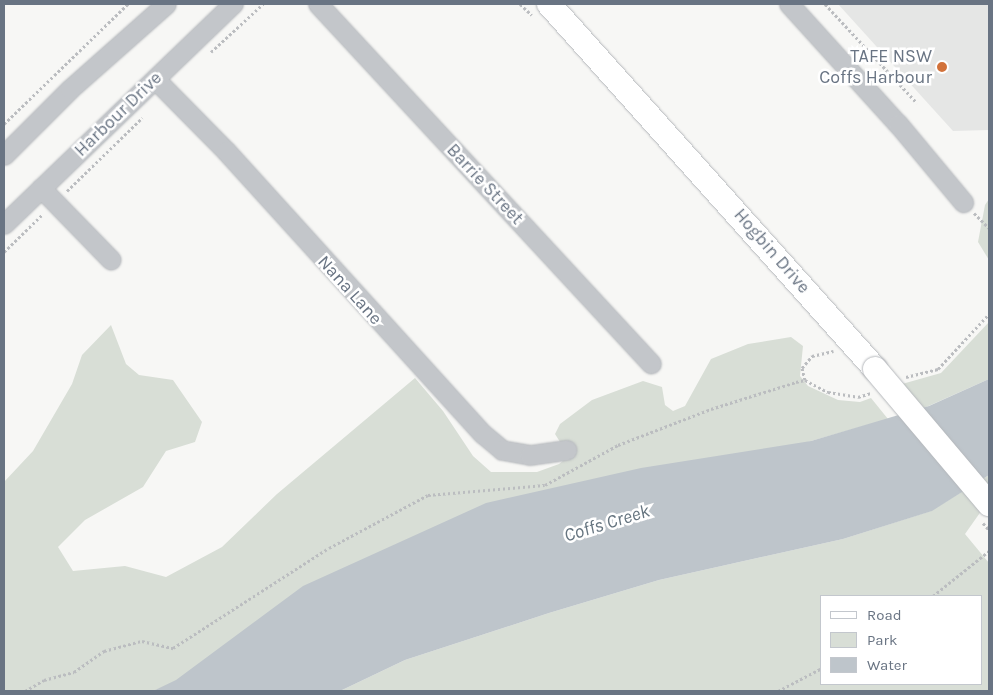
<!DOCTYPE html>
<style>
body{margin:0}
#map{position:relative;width:993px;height:695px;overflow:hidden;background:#f7f7f5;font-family:Karla,sans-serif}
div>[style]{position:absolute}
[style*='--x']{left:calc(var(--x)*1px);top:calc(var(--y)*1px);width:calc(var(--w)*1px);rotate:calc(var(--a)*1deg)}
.built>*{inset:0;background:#e5e6e5}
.green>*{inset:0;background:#d8ded6}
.water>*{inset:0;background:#bec5cb}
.path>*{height:3px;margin-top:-1.5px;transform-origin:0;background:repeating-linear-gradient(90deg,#bbbdc0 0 2.5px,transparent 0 5px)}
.roads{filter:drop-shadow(0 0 1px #b5b8bc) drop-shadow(0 0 1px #b5b8bc)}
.minor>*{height:19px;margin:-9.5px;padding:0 9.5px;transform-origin:9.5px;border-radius:9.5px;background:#c3c6ca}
.major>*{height:24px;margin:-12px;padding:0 12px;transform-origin:12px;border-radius:12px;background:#fff}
.path-bridge>*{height:3px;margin-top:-1.5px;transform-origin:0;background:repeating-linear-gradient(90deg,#bbbdc0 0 2.5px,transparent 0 5px)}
.bridges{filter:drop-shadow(0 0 1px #b5b8bc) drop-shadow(0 0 1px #b5b8bc)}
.major-bridge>*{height:24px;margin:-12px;padding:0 12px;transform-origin:12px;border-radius:12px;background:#fff}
.dots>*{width:14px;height:14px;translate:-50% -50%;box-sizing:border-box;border:2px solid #fff;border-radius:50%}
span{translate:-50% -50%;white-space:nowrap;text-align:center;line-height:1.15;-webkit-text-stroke:5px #fff;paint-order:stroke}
.poi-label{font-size:18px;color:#697483}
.right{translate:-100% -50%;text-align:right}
.street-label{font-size:18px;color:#697483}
.water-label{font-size:19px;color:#65747f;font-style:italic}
.frame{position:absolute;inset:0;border:5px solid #697483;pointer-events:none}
.legend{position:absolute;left:820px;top:595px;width:162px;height:90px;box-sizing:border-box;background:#fff;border:1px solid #c3c7cd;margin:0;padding:6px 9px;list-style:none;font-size:15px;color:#697483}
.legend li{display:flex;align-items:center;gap:10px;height:25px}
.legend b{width:25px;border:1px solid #c3c7cd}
</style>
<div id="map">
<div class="built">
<div style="clip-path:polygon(838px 4px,989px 4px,989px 130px,953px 131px)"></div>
</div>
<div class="green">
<div style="clip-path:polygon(989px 199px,989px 260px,978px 242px,985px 205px)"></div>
<div style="clip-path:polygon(989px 322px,989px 379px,924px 408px,902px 384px,941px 373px)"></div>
<div style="clip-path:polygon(111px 325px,126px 364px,139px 375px,173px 380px,202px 422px,195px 442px,166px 451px,143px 487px,85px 520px,58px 547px,73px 571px,125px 566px,166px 577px,222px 547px,277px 494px,415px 378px,443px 411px,473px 456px,491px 472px,537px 472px,559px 464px,569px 456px,555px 434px,560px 424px,592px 400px,643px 381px,662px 387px,665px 405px,673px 411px,685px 406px,711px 359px,748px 344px,791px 337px,803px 346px,800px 376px,808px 386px,838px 400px,860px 402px,871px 398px,888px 419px,811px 441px,153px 691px,4px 691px,4px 482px,33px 451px,72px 384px,82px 355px)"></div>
<div style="clip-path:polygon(evenodd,989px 475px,989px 500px,965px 534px,989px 563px,989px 691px,340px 691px,405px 660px,549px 613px,659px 580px,843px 539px,931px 511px,989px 475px,822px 596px,982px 596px,982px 684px,822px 684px,822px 596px)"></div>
</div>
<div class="water">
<div style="clip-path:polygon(989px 379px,989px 475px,932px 511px,843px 539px,659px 580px,549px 613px,405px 660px,340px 691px,153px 691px,176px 680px,303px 586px,486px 503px,641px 468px,811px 441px,929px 406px)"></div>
</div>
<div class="path">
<div style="--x:520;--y:4;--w:16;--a:43"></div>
<div style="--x:825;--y:4;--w:135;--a:47.1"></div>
<div style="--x:211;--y:52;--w:71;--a:-42.7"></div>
<div style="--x:4;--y:124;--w:173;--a:-44.1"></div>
<div style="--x:67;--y:191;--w:105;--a:-44.2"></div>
<div style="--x:974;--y:213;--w:21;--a:45"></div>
<div style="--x:4;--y:252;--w:54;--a:-44.3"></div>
<div style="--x:906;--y:377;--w:33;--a:-14"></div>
<div style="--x:938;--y:369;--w:75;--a:-47.2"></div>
<div style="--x:805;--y:380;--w:12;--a:-104"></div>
<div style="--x:802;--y:368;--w:16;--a:-50"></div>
<div style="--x:812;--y:356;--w:22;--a:-13"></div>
<div style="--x:933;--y:596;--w:72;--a:-38.8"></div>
<div style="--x:25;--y:691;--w:22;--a:-30"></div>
<div style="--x:44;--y:680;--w:31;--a:-15"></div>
<div style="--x:74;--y:672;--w:37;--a:-35"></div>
<div style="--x:104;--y:651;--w:39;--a:-15"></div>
<div style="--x:142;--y:641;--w:32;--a:13"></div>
<div style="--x:173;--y:648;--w:185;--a:-32.7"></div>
<div style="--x:329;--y:548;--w:112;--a:-28.2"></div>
<div style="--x:428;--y:495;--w:117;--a:-4.9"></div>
<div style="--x:545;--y:485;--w:83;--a:-28.7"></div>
<div style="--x:618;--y:445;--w:100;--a:-21.2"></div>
<div style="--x:711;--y:409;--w:89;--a:-17.6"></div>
<div style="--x:796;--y:382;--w:9;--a:-13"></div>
<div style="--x:805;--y:380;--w:26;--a:28"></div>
<div style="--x:828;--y:392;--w:30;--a:9"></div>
<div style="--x:858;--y:397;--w:14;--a:-17"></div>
<div style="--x:778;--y:691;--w:50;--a:-27.6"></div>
</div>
<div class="roads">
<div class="minor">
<div style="--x:318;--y:4;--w:490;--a:47.2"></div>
<div style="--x:789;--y:4;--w:162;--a:47.8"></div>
<div style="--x:898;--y:124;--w:102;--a:50.2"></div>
<div style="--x:155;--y:79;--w:101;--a:45.4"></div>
<div style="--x:226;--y:151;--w:382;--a:47.8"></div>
<div style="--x:483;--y:434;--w:25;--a:40"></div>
<div style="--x:502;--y:450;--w:28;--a:10"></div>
<div style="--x:530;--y:455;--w:37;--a:-8"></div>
<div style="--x:4;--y:155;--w:93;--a:-45"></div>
<div style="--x:70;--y:89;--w:128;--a:-41.5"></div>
<div style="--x:41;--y:188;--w:100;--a:45.8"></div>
<div style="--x:4;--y:224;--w:318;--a:-43.9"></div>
</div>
<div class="major">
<div style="--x:549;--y:4;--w:489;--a:48.2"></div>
</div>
</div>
<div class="path-bridge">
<div style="--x:983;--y:523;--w:9;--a:49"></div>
</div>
<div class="bridges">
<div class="major-bridge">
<div style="--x:875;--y:369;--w:177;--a:49.8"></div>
</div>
</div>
<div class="dots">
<div style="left:942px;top:67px;background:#d2723a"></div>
</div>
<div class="poi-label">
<span class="right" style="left:932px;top:67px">TAFE NSW<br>Coffs Harbour</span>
</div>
<div class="street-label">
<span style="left:118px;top:114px;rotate:-44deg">Harbour Drive</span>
<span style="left:485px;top:184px;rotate:47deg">Barrie Street</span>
<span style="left:772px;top:251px;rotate:49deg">Hogbin Drive</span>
<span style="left:350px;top:290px;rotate:48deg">Nana Lane</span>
</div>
<div class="water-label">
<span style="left:607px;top:524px;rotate:-17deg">Coffs Creek</span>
</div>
<div class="frame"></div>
<ul class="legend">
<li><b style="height:6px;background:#fff"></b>Road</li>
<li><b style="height:14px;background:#d8ded6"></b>Park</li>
<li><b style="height:14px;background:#bec5cb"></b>Water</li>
</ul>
</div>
